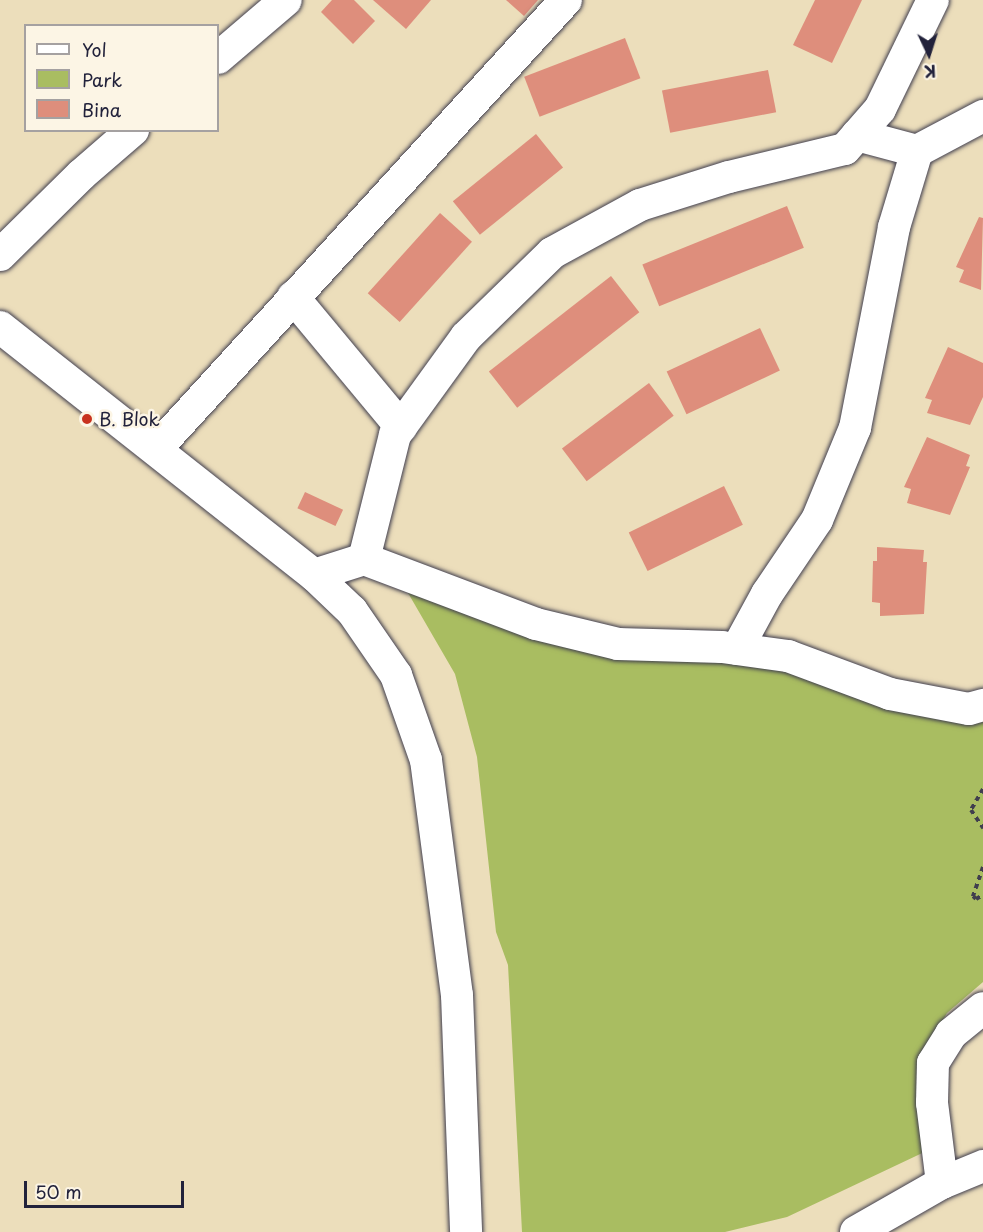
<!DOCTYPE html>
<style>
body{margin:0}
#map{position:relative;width:983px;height:1232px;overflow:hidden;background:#ecdebb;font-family:"Playpen Sans",sans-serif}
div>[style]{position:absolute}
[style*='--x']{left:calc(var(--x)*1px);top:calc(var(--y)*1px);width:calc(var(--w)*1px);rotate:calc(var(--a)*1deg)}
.green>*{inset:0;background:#a9bd61}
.building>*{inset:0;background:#de8e7c;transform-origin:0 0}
.path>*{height:4px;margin-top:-2px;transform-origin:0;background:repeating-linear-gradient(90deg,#403e4e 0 4.5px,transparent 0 9px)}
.roads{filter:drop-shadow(0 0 2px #403e4e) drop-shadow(0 0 2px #403e4e)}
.minor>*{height:32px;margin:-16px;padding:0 16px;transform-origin:16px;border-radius:16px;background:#fff}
.dots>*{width:16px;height:16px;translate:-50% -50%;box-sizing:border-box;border:3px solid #fcf5e5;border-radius:50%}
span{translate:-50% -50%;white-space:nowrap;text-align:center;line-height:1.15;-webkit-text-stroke:5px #fcf5e5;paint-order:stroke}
.poi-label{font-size:18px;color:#22223b}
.left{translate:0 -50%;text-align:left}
.legend{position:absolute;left:24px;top:24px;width:195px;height:108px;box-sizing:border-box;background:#fcf5e5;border:2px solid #a5a1a1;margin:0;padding:8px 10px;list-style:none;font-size:18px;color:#22223b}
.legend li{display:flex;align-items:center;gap:12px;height:30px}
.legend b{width:30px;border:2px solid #a5a1a1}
.north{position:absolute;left:899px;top:24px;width:60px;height:60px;-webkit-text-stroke:4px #fcf5e5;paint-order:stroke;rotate:176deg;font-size:16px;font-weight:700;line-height:24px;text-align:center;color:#22223b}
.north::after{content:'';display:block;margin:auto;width:21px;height:27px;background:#22223b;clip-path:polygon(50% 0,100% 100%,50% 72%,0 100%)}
.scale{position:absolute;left:24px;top:1181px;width:160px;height:27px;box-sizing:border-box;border:3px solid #22223b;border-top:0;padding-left:8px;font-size:18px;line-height:21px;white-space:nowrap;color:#22223b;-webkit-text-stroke:4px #fcf5e5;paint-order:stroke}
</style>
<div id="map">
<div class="green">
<div style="clip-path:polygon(404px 586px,983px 714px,983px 982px,947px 1013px,930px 1042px,935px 1147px,787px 1217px,725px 1232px,522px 1232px,508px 965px,496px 932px,477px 757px,455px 674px)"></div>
</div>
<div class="building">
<div style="clip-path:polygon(332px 0,354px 0,375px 21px,353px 44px,321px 12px)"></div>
<div style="clip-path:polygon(373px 0,431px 0,406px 29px)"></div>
<div style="clip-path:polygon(506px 0,538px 0,524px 16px)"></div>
<div style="clip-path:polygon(815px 0,862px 0,832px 63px,793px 45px)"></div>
<div style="left:625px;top:38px;width:43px;height:108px;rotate:69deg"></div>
<div style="left:768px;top:70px;width:43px;height:108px;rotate:79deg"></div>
<div style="left:536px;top:134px;width:43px;height:107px;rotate:51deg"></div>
<div style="left:787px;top:206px;width:45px;height:156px;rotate:68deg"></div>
<div style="left:440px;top:213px;width:43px;height:108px;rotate:42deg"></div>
<div style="clip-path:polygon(979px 217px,983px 218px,981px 290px,959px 282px,964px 270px,956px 267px)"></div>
<div style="left:611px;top:276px;width:46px;height:155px;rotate:52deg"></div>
<div style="left:760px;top:328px;width:47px;height:103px;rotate:65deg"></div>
<div style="clip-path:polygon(948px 347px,983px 363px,983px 397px,970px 425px,927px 413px,932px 400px,925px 398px)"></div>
<div style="left:649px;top:383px;width:41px;height:109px;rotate:53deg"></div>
<div style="clip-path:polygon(927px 437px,970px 455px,966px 466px,970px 467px,950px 515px,907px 503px,911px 489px,904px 487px)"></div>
<div style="left:724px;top:486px;width:43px;height:106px;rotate:64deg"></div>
<div style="left:305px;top:492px;width:42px;height:18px;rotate:25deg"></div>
<div style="clip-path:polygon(877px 547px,924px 550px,923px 562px,927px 562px,924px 614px,880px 616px,880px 603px,872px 602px,873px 561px,877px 561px)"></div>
</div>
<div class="path">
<div style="--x:983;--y:789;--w:24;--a:120"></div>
<div style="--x:971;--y:810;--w:22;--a:56"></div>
<div style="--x:983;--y:867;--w:31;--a:109"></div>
<div style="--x:973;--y:896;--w:4;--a:45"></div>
<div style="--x:976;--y:899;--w:8;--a:-30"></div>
</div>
<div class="roads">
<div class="minor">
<div style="--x:218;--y:58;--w:89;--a:-40.5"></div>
<div style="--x:857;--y:135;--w:62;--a:14.9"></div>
<div style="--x:917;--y:151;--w:75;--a:-27.9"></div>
<div style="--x:0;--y:255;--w:114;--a:-44.6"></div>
<div style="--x:81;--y:175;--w:69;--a:-40.9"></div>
<div style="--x:293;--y:297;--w:169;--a:50.3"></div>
<div style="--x:0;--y:327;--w:400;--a:38.3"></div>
<div style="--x:314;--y:575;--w:52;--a:43.5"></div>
<div style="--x:352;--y:611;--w:78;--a:55.5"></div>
<div style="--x:396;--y:675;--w:90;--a:70.6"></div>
<div style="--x:426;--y:760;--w:237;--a:82.5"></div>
<div style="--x:457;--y:995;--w:237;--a:87.8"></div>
<div style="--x:156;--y:449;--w:608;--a:-47.6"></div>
<div style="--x:364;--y:559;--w:128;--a:-76"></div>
<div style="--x:395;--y:435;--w:121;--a:-54.1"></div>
<div style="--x:466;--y:337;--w:120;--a:-44.3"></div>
<div style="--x:552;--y:253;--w:100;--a:-28.6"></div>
<div style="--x:640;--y:205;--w:93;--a:-17.5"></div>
<div style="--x:729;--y:177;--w:119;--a:-13.6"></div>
<div style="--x:845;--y:149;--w:53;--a:-48.8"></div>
<div style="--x:880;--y:109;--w:121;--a:-64.1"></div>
<div style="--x:314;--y:575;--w:52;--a:-17.7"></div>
<div style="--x:364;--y:559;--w:184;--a:20.7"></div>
<div style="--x:536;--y:624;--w:84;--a:13.7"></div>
<div style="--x:618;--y:644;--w:104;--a:1.7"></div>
<div style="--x:722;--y:647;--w:67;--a:7.8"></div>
<div style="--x:788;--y:656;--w:109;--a:20.4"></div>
<div style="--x:890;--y:694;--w:80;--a:10.8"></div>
<div style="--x:969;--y:709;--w:15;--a:-16"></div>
<div style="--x:737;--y:649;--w:63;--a:-61.4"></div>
<div style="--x:767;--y:594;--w:89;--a:-56"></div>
<div style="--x:817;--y:520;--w:100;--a:-67.6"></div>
<div style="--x:855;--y:428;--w:205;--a:-79"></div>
<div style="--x:894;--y:227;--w:79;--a:-73.2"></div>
<div style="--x:942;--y:1183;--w:81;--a:-97.1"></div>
<div style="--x:932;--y:1103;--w:40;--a:-88.6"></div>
<div style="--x:933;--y:1063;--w:34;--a:-58"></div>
<div style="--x:951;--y:1034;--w:41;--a:-39.1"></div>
<div style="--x:856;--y:1232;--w:99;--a:-29.7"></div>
<div style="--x:942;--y:1183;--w:44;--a:-22.5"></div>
</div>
</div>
<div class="dots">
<div style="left:87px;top:419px;background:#c8321e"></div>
</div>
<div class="poi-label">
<span class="left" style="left:99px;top:419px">B. Blok</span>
</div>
<ul class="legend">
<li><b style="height:8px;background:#fff"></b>Yol</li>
<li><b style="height:16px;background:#a9bd61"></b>Park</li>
<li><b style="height:16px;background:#de8e7c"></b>Bina</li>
</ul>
<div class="north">K</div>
<div class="scale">50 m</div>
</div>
